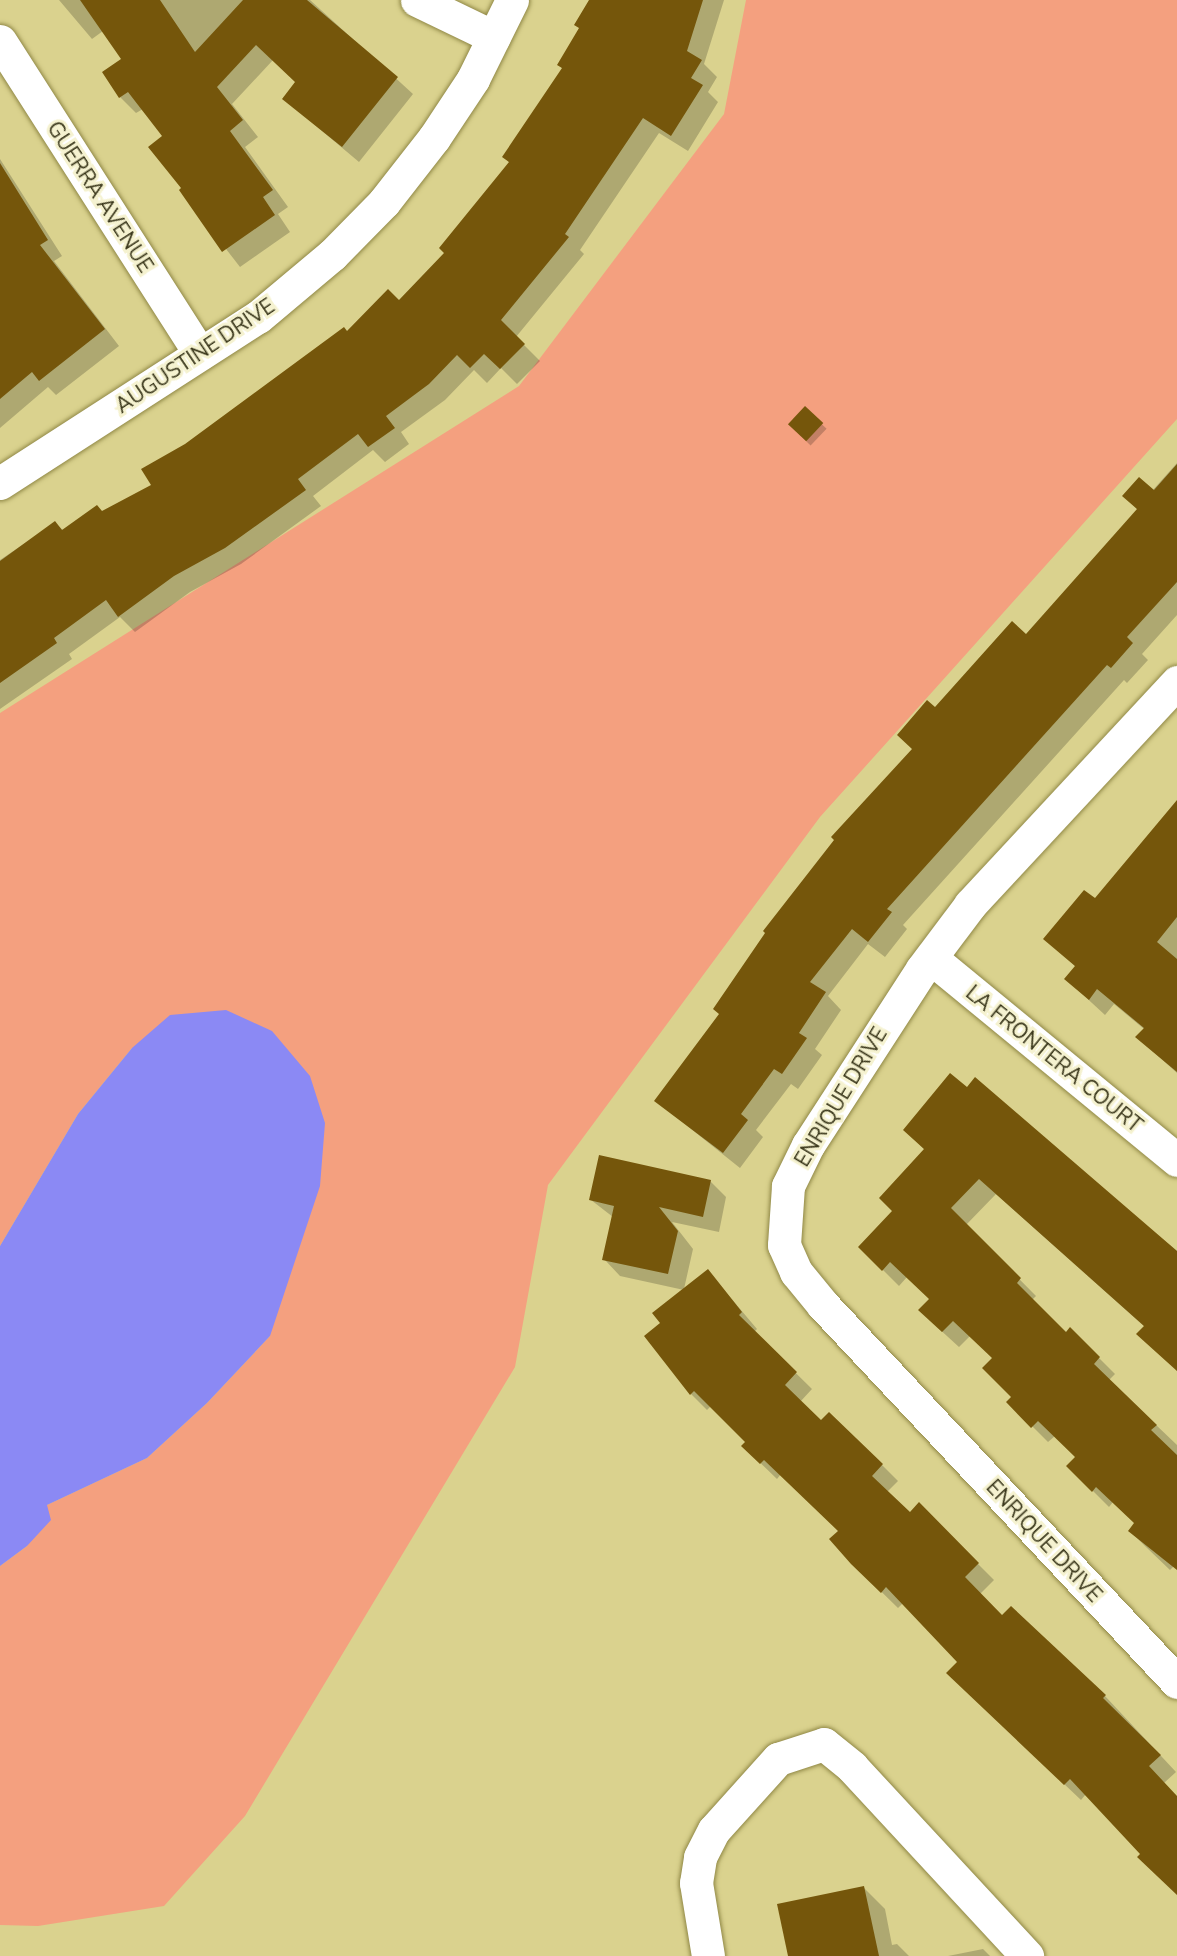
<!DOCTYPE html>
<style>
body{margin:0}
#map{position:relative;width:1177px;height:1956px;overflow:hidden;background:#dad28e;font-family:"Nunito Sans",sans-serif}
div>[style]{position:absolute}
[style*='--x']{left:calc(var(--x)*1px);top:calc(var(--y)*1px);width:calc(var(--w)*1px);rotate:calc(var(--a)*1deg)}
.green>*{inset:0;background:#f4a07f}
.water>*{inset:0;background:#8b89f4}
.shadow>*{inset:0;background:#0003;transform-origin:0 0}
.building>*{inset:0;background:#75560b;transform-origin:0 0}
.roads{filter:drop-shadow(0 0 2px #908846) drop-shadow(0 0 2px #908846)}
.minor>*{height:33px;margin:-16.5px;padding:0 16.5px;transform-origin:16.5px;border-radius:16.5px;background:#fff}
span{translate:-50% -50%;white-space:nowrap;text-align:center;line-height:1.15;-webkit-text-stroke:6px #f5f2d0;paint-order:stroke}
.street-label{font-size:21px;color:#39361a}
</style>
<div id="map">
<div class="green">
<div style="clip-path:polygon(746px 0,1177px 0,1177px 419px,820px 817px,548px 1185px,515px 1367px,245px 1816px,164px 1906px,38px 1926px,0 1925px,0 1566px,27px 1546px,47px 1505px,147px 1458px,207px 1403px,270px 1336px,132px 1048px,78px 1114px,0 1246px,0 713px,519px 386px,724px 114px)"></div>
</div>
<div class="water">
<div style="clip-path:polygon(226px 1010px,272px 1031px,310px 1076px,325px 1123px,320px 1186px,270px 1336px,207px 1403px,147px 1458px,47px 1505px,51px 1520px,27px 1546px,0 1566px,0 1246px,78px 1114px,132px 1048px,170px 1015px)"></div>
</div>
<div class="shadow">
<div style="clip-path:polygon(59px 0,310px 0,413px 94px,359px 162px,284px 99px,297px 83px,273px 60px,232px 104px,258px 137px,245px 147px,288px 207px,278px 214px,290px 232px,240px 267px,181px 191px,183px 189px,165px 136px,143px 109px,136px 113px,120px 97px,104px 72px,123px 60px,103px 31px,92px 39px)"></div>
<div style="clip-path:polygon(591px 0,724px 0,704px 64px,717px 77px,708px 92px,718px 102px,688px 151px,659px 133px,580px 250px,584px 254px,516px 337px,540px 361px,517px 384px,501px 368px,487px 383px,474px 370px,445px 400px,401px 432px,409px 444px,385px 462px,373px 450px,313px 496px,321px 506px,241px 564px,190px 592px,135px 632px,120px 617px,69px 654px,72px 659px,0 709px,0 560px,55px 523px,64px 531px,153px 486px,186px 446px,348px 333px,399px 302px,446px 253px,510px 163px,504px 157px,563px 69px,559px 65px,581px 29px)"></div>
<div style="clip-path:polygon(0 159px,62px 256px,54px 261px,119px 346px,56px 395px,48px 387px,0 428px)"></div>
<div style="left:805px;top:408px;width:30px;height:23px;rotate:44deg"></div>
<div style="clip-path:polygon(1177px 463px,1177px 615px,1142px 654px,1148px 660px,1127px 683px,1124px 680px,903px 925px,907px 929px,885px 957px,868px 944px,828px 996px,841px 1010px,815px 1049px,822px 1055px,798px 1089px,791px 1084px,756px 1130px,763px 1137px,740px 1168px,656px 1101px,913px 749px,936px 709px,1026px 636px,1138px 510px,1124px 496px,1152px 491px)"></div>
<div style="clip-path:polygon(1177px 812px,1177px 1073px,1137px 1037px,1144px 1029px,1114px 1004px,1105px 1015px,1066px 979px,1076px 967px,1045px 938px,1095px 900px)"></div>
<div style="clip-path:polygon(905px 1130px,1042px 1140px,1177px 1251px,1177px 1371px,1145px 1327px,996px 1194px,966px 1225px,1036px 1296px,1032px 1300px,1066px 1334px,1070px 1329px,1115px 1374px,1109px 1380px,1177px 1445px,1177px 1569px,1174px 1566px,1170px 1570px,1146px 1547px,1130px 1531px,1136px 1524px,1113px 1502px,1109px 1507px,1068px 1466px,1077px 1457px,1055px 1436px,1048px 1442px,1008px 1402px,1013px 1397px,994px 1358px,970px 1336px,959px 1347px,936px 1326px,930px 1299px,907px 1277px,899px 1286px,876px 1263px,894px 1211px,925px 1150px)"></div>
<div style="clip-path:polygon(710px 1181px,726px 1197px,719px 1232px,672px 1222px,693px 1249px,684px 1289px,708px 1271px,757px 1329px,754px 1332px,812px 1389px,800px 1402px,821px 1423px,829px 1414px,882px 1465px,898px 1481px,887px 1492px,910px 1514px,919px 1505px,994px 1580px,980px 1594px,1002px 1617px,1011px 1608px,1105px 1696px,1176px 1772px,1164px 1783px,1177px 1797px,1177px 1894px,1086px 1794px,1081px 1800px,964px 1689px,959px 1662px,903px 1603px,898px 1608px,852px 1563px,840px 1531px,781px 1474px,777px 1479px,743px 1446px,747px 1442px,711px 1406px,707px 1410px,691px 1394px,662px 1324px,684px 1290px,620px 1276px,604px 1259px,613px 1217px,591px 1200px)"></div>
<div style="clip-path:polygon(864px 1888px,885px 1909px,892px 1945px,897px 1944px,909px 1956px,790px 1956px)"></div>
<div style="clip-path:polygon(983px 1949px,990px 1956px,948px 1956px)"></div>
</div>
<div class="building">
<div style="clip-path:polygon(80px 0,160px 0,195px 52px,243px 0,307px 0,398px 77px,342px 147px,282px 99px,295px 82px,256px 45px,217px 87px,243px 120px,230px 131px,273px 190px,263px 197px,275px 215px,222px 252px,179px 190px,181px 188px,148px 147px,162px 136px,128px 92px,119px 98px,102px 72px,121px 59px)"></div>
<div style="clip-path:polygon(589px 0,703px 0,687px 51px,702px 60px,691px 78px,703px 85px,671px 136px,643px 118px,565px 234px,569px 237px,501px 320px,525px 344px,500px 369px,484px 354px,470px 368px,457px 355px,429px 384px,386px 416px,395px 428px,368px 447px,358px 434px,298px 479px,306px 490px,225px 548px,174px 576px,118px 617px,106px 600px,54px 638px,57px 643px,0 683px,0 561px,55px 521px,62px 530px,97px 505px,102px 511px,151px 485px,141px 469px,185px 444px,344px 327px,347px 331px,388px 289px,399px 300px,444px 253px,439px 248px,509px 162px,502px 157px,562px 68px,557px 65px,579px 28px,574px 25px)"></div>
<div style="clip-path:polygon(0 163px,48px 240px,40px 245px,105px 329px,39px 381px,32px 372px,0 399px)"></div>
<div style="left:805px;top:406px;width:25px;height:25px;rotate:43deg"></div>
<div style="clip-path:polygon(1177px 464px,1177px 582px,1127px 637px,1133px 643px,1111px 668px,1107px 665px,887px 909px,892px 912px,868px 942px,852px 929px,810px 982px,826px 992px,799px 1033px,807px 1038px,782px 1074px,774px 1069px,741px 1114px,748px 1120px,723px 1153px,654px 1101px,719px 1014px,713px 1009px,765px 933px,763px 931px,834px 840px,831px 837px,912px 749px,897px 735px,927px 700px,935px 707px,1012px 621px,1026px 634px,1137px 509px,1122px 496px,1139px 477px,1154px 490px)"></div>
<div style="clip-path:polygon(1177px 800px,1177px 917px,1157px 942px,1177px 959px,1177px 1072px,1135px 1037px,1144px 1028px,1097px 989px,1089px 1000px,1064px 979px,1075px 966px,1043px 939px,1084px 890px,1095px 898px)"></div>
<div style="clip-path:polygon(950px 1073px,967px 1087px,975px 1077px,1177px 1251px,1177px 1371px,1136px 1334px,1144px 1326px,979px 1179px,951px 1208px,1021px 1278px,1017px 1283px,1066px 1332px,1070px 1327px,1100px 1357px,1094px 1364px,1157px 1425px,1151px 1430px,1177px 1455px,1177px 1570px,1128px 1531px,1134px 1523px,1096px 1487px,1092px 1492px,1066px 1466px,1075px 1457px,1038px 1421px,1031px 1428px,1006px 1402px,1011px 1397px,982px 1368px,992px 1358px,953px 1321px,942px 1332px,918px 1310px,929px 1299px,890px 1262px,882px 1271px,858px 1247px,892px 1211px,879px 1198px,924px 1149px,903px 1130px)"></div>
<div style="clip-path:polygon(599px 1155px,711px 1180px,703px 1217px,659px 1207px,678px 1231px,668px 1274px,602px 1260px,614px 1206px,589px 1200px)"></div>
<div style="clip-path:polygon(708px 1269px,742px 1312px,739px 1315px,797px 1372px,785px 1385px,821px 1420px,829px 1412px,883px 1464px,872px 1476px,910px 1512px,919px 1502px,979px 1563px,965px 1577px,1002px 1615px,1011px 1606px,1106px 1695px,1103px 1698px,1161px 1755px,1149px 1766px,1177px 1796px,1177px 1895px,1137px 1857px,1140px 1854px,1070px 1779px,1064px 1785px,946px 1673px,957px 1662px,886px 1587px,881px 1593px,851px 1564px,829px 1539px,838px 1531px,764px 1460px,760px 1464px,741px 1446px,745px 1442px,694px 1391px,690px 1395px,644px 1336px,660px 1323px,652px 1313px)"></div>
<div style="clip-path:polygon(864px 1886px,879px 1956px,788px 1956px,777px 1904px)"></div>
</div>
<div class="roads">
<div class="minor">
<div style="--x:417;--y:0;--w:85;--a:25.7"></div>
<div style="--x:0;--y:41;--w:371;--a:57.4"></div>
<div style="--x:0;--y:483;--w:307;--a:-32.8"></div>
<div style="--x:258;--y:317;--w:97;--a:-40"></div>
<div style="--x:332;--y:255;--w:74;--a:-45.5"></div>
<div style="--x:384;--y:202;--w:81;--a:-52"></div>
<div style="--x:434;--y:138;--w:71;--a:-56.5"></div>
<div style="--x:473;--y:79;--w:88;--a:-63.7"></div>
<div style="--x:1177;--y:682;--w:304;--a:132.9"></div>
<div style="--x:970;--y:905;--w:80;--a:126.9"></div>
<div style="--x:922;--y:969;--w:210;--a:122.9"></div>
<div style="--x:808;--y:1145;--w:46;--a:116"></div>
<div style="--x:788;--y:1186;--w:59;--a:93.9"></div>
<div style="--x:784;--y:1245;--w:30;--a:66"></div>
<div style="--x:796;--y:1272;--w:43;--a:50.7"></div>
<div style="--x:823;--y:1305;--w:517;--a:46.8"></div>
<div style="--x:931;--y:958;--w:318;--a:39.4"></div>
<div style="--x:708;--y:1956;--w:74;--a:-99.3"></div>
<div style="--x:696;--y:1883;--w:26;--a:-81"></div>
<div style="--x:700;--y:1857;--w:30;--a:-63"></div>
<div style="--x:714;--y:1830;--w:96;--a:-48"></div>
<div style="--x:778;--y:1759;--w:48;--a:-18.1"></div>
<div style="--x:824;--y:1744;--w:36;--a:39"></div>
<div style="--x:852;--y:1767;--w:258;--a:47.2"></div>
</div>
</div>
<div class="street-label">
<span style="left:100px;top:197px;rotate:57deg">GUERRA AVENUE</span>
<span style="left:195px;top:356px;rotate:-34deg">AUGUSTINE DRIVE</span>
<span style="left:1054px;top:1059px;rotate:39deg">LA FRONTERA COURT</span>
<span style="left:841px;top:1097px;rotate:-59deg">ENRIQUE DRIVE</span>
<span style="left:1044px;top:1541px;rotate:47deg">ENRIQUE DRIVE</span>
</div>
</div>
